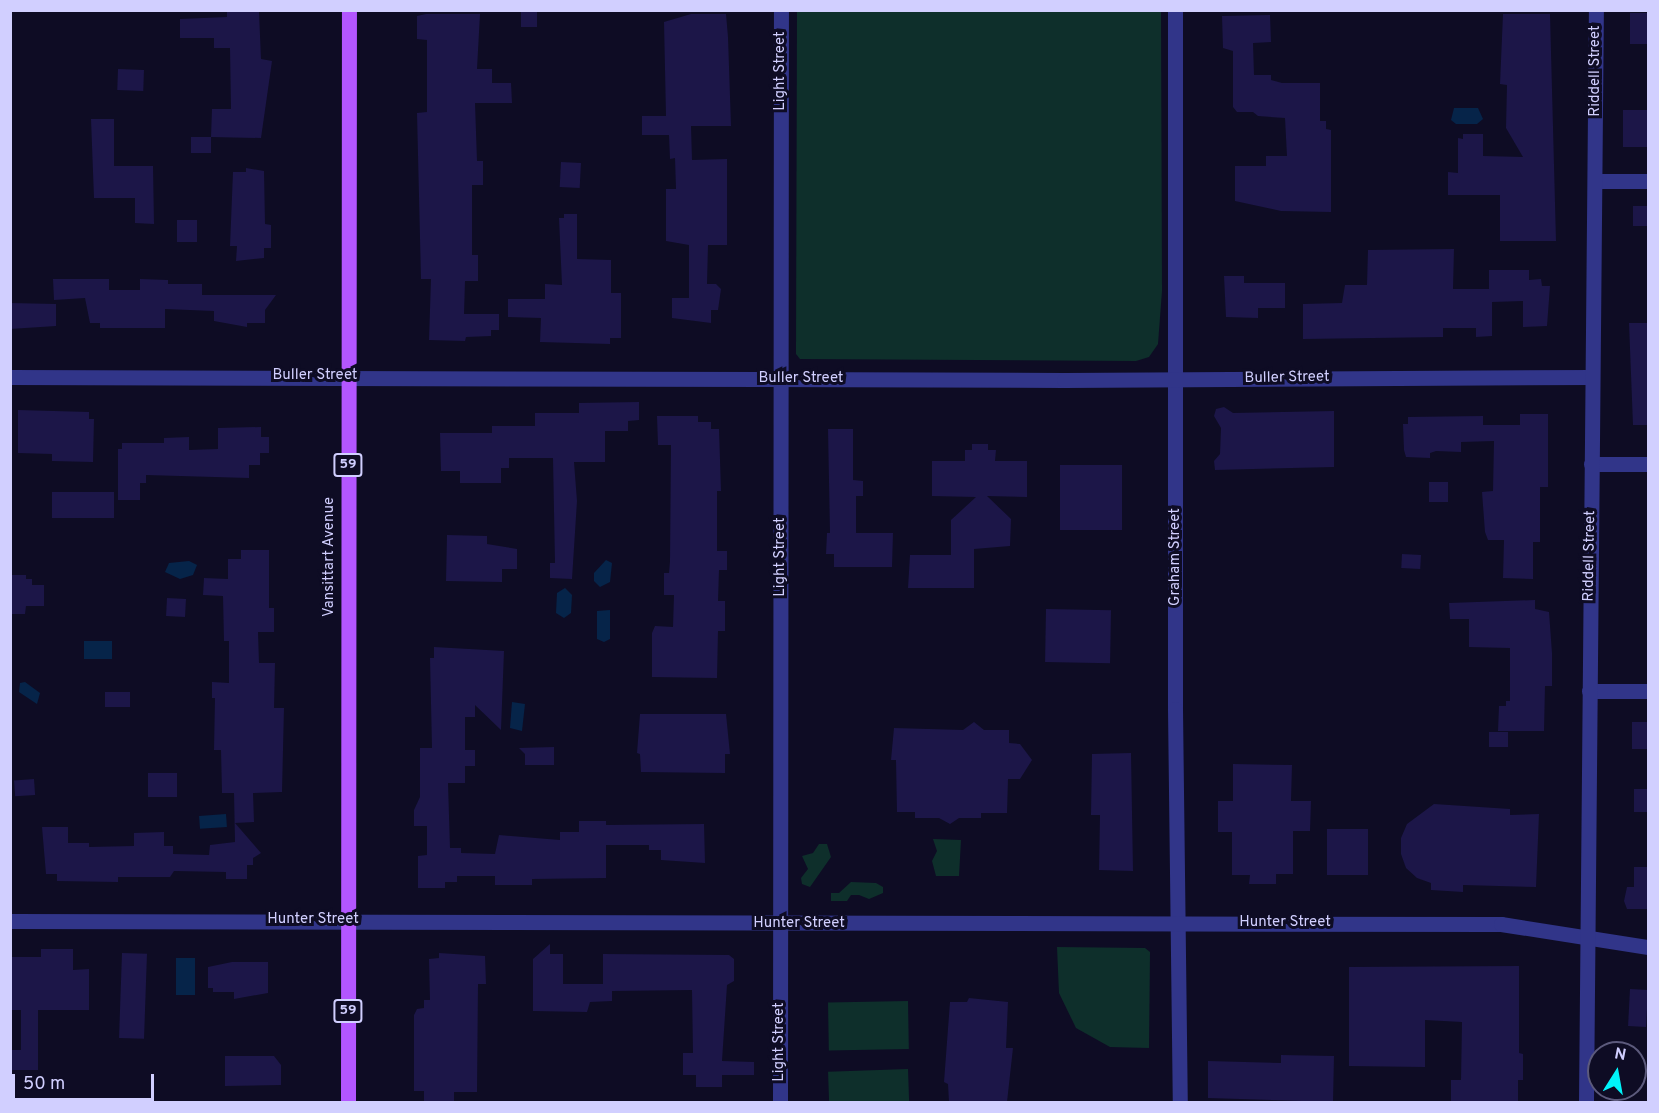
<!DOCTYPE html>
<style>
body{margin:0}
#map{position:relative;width:1659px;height:1113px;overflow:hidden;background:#0e0c24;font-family:Overpass,sans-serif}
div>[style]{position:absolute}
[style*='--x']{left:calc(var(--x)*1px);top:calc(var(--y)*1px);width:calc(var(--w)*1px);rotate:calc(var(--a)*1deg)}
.green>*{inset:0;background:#0e2f2b;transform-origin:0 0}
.water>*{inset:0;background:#062449;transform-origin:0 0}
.building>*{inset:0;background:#1c1648;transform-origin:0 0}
.minor>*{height:15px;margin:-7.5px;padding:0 7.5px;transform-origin:7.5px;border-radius:7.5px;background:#313589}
.major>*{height:15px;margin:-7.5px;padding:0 7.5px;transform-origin:7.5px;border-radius:7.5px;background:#b356ff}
span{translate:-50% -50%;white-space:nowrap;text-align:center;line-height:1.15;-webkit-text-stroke:6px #0e0c24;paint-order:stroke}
.shield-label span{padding:2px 4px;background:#0e0c24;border:2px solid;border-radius:4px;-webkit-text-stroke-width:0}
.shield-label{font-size:14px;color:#d1cfff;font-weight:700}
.street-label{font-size:15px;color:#d1cfff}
.frame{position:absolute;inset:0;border:12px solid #d1cfff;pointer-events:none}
.north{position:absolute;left:1587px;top:1041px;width:60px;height:60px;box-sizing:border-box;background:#0e0c24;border:2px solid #5c5a7c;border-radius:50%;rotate:11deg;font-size:16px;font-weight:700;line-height:24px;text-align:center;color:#d1cfff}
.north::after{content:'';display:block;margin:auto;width:21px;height:27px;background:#00f4fa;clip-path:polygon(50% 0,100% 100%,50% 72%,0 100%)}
.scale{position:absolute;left:12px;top:1074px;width:142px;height:27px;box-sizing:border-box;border:3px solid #d1cfff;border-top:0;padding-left:8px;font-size:18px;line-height:21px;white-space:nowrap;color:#d1cfff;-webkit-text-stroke:4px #0e0c24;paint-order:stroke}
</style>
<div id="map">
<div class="green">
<div style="clip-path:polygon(797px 11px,1161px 11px,1162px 291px,1158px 344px,1149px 357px,1136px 361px,800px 359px,796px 354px)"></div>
<div style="clip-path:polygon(933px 839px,961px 840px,959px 876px,936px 876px,932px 861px,937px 851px)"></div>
<div style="clip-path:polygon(819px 844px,827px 844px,831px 857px,810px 887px,802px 884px,801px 878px,808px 869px,802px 856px,813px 853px)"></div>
<div style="clip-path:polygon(851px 882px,876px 883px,883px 887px,883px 893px,869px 899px,859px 895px,851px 895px,847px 901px,831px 901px,831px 893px,839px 893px)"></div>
<div style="clip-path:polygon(1057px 947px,1145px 948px,1150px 952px,1149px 1048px,1110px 1047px,1076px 1028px,1059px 993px)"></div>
<div style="left:908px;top:1001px;width:48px;height:80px;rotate:89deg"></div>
<div style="left:908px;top:1069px;width:33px;height:80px;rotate:88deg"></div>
</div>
<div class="water">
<div style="clip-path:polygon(1454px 108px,1478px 108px,1483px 119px,1477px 124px,1456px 124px,1451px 120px)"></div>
<div style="clip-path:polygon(606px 560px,612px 563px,610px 582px,600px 587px,594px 581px,594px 573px)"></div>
<div style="clip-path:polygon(189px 561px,197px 565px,193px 575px,180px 579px,165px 572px,169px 563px)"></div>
<div style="clip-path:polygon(565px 588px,572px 595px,571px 613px,564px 618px,556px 613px,557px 593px)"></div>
<div style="clip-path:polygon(610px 610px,610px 639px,604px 642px,597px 639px,597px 611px)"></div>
<div style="left:84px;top:641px;width:28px;height:18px"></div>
<div style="clip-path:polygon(25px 682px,40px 693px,37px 704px,19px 692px,20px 683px)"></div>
<div style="clip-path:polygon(512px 702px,525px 704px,522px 731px,510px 728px)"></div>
<div style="left:226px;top:814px;width:13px;height:27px;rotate:86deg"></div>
<div style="left:176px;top:958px;width:19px;height:37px"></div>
</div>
<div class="building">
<div style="clip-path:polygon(227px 10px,259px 12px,261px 59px,272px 61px,261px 138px,211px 137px,212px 109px,231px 109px,230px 48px,214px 48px,214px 38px,180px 38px,180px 19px,227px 17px)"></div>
<div style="left:521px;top:10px;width:16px;height:17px"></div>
<div style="left:1630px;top:13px;width:18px;height:31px"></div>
<div style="clip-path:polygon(426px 14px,480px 14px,477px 69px,492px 69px,492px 83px,511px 83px,512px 103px,475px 103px,477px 161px,483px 161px,483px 185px,472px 185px,472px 255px,478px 255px,478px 281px,465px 281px,464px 314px,499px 314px,499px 330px,491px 330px,491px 336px,466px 337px,465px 341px,429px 340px,431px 279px,421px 279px,417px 113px,427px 112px,427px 40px,417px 39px,417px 16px)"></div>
<div style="clip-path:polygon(691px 14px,726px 14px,728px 37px,731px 126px,691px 126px,692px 160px,727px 159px,727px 245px,708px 245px,707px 284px,716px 284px,721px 289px,718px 310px,711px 310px,711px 323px,672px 318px,672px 298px,689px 298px,689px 245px,666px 241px,666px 189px,676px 189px,675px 158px,670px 159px,669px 135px,642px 135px,642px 116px,666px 116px,664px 22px)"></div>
<div style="clip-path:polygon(1503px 14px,1550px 14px,1556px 241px,1500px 241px,1500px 195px,1448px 195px,1448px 172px,1458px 173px,1458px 138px,1463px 139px,1463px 134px,1483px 134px,1483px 156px,1523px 157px,1506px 128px,1507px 85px,1500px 84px)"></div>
<div style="clip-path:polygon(1270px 15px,1271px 42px,1253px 43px,1254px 75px,1271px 75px,1271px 80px,1282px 83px,1320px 83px,1320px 121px,1326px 121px,1326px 129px,1331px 130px,1331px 212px,1281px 211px,1235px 201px,1235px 166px,1266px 166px,1266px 156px,1287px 156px,1285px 118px,1258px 116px,1253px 112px,1237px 112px,1233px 107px,1233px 51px,1223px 48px,1222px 16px)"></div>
<div style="left:118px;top:69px;width:26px;height:21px;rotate:2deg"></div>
<div style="left:1623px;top:110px;width:25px;height:37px"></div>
<div style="clip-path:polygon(91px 119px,114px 119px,114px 166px,153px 166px,154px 224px,135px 223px,135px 198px,94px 198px)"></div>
<div style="left:191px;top:137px;width:20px;height:16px"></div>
<div style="left:561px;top:162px;width:20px;height:25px;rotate:3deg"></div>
<div style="clip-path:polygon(246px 168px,264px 171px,265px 224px,271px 225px,271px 248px,264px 248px,264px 258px,236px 261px,237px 246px,230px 246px,233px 172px,246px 172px)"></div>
<div style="left:1633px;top:206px;width:15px;height:20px"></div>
<div style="clip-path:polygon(564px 214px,577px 214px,577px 259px,611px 260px,611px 293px,621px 293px,621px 338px,610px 338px,610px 344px,540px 342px,541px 318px,508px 317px,508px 299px,545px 299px,545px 284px,562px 285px,559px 218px,564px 218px)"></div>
<div style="left:177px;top:220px;width:20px;height:22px"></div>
<div style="clip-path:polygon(1454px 249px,1453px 289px,1489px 289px,1489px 270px,1529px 270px,1529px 280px,1541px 279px,1542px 286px,1550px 286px,1547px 326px,1523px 327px,1523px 301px,1492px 302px,1492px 336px,1476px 337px,1476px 328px,1443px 328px,1443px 337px,1303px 339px,1303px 304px,1342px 303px,1345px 285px,1367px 285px,1368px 250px)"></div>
<div style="clip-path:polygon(1224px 276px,1244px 276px,1244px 283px,1285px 283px,1285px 308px,1258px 308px,1258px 318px,1226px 317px)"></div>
<div style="clip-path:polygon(53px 279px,109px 279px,109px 290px,140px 290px,140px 279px,168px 280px,168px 284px,202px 284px,202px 295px,276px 295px,265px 310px,265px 323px,247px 323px,247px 327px,214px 321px,214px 311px,165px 309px,165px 328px,100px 328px,100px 323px,90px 323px,85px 298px,54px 300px)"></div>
<div style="clip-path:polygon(10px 303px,56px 304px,56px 326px,10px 329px)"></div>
<div style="clip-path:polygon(1629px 323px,1648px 323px,1648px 425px,1633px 425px)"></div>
<div style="clip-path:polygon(639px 402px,639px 420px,628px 421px,628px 431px,605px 431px,605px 462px,574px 462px,577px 501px,572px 579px,550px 578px,550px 563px,555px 563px,553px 458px,509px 458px,509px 468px,501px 468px,501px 483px,460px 483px,460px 471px,441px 471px,440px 433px,492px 433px,492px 426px,535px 426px,535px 413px,579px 413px,579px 403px)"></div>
<div style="clip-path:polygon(1224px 407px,1233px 413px,1334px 411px,1334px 467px,1215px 470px,1214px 461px,1220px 454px,1221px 428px,1214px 416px,1216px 409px)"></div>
<div style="clip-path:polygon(18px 410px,89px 412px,89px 419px,94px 419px,93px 462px,52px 461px,52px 454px,18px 453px)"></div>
<div style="clip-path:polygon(1520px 414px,1548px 414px,1548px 487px,1540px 487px,1540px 542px,1533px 542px,1533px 579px,1503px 578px,1504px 540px,1488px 540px,1485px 532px,1482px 492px,1493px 491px,1494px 441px,1461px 442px,1461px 452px,1436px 451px,1430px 453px,1430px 458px,1406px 457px,1404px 450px,1403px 424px,1408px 424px,1408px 417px,1483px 416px,1483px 425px,1520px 425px)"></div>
<div style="clip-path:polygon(657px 416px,698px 416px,698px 422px,711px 422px,711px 429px,719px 429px,721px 491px,717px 491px,717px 551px,727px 551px,727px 570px,719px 570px,718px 601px,725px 601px,725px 631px,718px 631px,717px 678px,652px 677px,652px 633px,655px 626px,673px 627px,674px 595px,664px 595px,664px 573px,669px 573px,670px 561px,671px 445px,658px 445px)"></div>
<div style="clip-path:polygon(261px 427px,261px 437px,269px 437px,269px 453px,260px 453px,260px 465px,249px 465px,249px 478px,146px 475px,146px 483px,140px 483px,140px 500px,118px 500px,118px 449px,122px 449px,122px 443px,164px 443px,164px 438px,189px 437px,189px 450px,218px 449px,218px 428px)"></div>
<div style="clip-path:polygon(828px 429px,853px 429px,853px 480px,863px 481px,863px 496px,856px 496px,856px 533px,893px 533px,892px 567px,834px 567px,834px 554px,826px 554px,827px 533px,830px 533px)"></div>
<div style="clip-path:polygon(972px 444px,988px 444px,988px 450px,996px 450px,995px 461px,1027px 461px,1027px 497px,987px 496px,1011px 519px,1010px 546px,974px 549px,974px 588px,908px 588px,910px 555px,951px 555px,951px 520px,976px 497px,932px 496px,932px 461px,965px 461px,965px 450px,972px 450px)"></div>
<div style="left:1060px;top:465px;width:62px;height:65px"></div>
<div style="left:1429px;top:482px;width:19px;height:20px"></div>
<div style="left:52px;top:492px;width:62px;height:26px"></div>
<div style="clip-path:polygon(447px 535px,487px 536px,487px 544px,517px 549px,517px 569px,502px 569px,502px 582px,446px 581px)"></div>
<div style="clip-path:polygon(241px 550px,269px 550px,269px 608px,274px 608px,274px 632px,258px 632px,259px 663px,275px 663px,274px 708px,284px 708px,282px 792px,253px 793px,254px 822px,235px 823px,261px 853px,253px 858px,253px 865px,247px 865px,247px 879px,226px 879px,226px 872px,174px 871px,170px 877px,118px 877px,118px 882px,57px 881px,57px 874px,46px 874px,42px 827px,68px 827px,68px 843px,89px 843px,89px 847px,134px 846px,134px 833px,164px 832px,164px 846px,173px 846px,173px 854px,209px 855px,210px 845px,235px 842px,234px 793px,222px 793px,221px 750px,214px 750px,215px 698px,212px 698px,212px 682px,229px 683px,229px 641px,224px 641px,223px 596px,203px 595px,204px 578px,228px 579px,228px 559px,241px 559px)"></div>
<div style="left:1402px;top:554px;width:19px;height:14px;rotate:3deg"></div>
<div style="clip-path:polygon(10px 575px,26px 575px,26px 579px,32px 579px,32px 585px,44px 585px,44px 606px,26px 606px,25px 614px,10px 614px)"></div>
<div style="left:167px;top:598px;width:19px;height:18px;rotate:3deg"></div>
<div style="clip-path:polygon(1535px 600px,1535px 609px,1549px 612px,1552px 653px,1552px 686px,1545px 686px,1544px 731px,1498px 731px,1499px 706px,1506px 706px,1506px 701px,1510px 701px,1510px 648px,1469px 647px,1469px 619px,1450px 619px,1449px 603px)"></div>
<div style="left:1046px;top:609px;width:65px;height:53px;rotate:1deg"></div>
<div style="clip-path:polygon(434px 647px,504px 651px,501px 730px,475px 705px,475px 717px,465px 717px,465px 750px,475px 750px,475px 766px,465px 766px,465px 783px,448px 783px,450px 848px,461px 848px,461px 853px,495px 854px,499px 835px,560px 840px,560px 832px,579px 832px,579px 821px,606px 821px,606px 825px,704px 824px,705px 863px,661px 860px,661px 850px,649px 850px,649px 845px,606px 845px,606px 878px,532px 879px,532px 885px,495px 885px,495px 876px,457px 876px,457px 882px,445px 882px,445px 888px,418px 888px,418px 856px,427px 855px,427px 826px,414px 826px,414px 810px,420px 797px,420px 748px,432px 748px,430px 658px,434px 658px)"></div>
<div style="left:105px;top:692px;width:25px;height:15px"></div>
<div style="clip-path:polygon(640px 714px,726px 714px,730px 754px,725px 754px,725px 773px,641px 772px,640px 754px,637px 753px)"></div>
<div style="clip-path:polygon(974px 722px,984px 730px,1009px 730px,1009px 743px,1020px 744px,1032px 760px,1020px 779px,1008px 779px,1007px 813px,981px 813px,981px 818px,959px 818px,950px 824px,939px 818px,915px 818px,915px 812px,897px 812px,896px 760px,891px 760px,894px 728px,963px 730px)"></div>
<div style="left:1632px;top:722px;width:16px;height:27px"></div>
<div style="left:1489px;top:732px;width:19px;height:15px"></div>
<div style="clip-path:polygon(554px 747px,554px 765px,525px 765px,525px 754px,519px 748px)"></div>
<div style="clip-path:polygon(1131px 753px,1133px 871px,1099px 870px,1100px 815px,1091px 815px,1092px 754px)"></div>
<div style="clip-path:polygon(1233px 764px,1292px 765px,1291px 801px,1311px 801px,1310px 831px,1293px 831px,1293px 874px,1276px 874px,1276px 884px,1249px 884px,1250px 875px,1232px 875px,1232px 832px,1218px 832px,1218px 801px,1233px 801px)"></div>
<div style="left:148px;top:773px;width:29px;height:24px"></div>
<div style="left:34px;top:779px;width:16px;height:20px;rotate:86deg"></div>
<div style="left:1634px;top:789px;width:14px;height:23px"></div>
<div style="clip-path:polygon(1434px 804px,1510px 809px,1510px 815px,1539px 814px,1536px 887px,1463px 885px,1463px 892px,1431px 890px,1431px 883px,1417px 878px,1406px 868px,1401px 854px,1401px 838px,1407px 824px)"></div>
<div style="left:1327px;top:829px;width:41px;height:46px"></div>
<div style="clip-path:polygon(1634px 867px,1648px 867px,1648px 909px,1627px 909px,1624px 901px,1627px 887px,1634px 887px)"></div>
<div style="clip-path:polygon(550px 944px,550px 954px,563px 954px,563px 984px,603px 984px,603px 954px,729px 955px,734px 959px,734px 981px,727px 985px,722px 1061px,754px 1062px,754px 1075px,722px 1075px,722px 1087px,696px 1087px,696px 1075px,683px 1075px,683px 1053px,693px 1053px,692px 990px,612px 991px,612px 1001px,590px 1002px,587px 1012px,533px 1011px,533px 959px)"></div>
<div style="clip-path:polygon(41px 949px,73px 949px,73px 970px,89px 969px,89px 1010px,38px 1010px,38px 1070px,10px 1070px,10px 1050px,21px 1050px,21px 1010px,10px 1010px,10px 957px,41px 957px)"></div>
<div style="left:122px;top:953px;width:25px;height:85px;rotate:2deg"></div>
<div style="clip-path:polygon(439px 953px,485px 956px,486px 984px,478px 984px,477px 1092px,454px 1092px,454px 1102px,424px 1102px,424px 1091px,414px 1091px,414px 1015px,417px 1009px,424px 1008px,424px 1000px,430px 1000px,429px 959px,439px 958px)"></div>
<div style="clip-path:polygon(232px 962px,268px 962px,268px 993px,234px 999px,234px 992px,213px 992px,213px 988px,208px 988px,208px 967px)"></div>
<div style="clip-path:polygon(1519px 966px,1519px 1053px,1523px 1054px,1523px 1080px,1518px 1080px,1518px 1102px,1451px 1102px,1451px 1080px,1461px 1080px,1462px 1022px,1425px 1020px,1425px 1067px,1349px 1066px,1349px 967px)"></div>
<div style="left:1630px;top:989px;width:18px;height:37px;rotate:3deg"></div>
<div style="clip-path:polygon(969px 998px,1008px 1002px,1006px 1048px,1013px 1048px,1007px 1102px,949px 1102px,948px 1084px,944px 1082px,950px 1002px,967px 1002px)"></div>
<div style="clip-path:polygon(1281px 1055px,1334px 1056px,1333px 1102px,1208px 1098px,1208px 1061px,1281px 1063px)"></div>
<div style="clip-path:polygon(225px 1056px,274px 1056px,281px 1065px,281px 1085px,225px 1086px)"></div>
</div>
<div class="minor">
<div style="--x:1175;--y:10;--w:699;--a:90"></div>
<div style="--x:1175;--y:709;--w:393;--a:89.3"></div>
<div style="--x:1595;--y:181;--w:53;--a:0"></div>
<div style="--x:10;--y:377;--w:1054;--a:0.16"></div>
<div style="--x:1064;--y:380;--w:528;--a:-0.33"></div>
<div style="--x:1591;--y:464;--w:57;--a:0"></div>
<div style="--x:1589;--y:691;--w:59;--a:0"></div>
<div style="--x:10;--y:921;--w:1491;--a:0.12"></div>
<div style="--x:1501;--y:924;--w:149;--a:8.9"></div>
<div style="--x:780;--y:1102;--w:1092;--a:-89.95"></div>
<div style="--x:1586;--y:1102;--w:1092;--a:-89.48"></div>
</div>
<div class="major">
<div style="--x:348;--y:1102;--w:1092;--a:-89.95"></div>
</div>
<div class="shield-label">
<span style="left:348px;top:465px">59</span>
<span style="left:348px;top:1011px">59</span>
</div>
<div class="street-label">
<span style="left:781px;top:71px;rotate:-90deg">Light Street</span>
<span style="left:1596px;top:71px;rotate:-90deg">Riddell Street</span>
<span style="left:315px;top:376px">Buller Street</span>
<span style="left:1287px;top:378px;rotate:-1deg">Buller Street</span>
<span style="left:801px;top:379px">Buller Street</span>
<span style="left:1590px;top:556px;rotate:-89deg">Riddell Street</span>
<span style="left:330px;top:557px;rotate:-90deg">Vansittart Avenue</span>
<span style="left:781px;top:557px;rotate:-90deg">Light Street</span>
<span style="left:1176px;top:557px;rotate:-90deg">Graham Street</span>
<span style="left:313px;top:920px">Hunter Street</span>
<span style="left:1285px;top:923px">Hunter Street</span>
<span style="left:799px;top:924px">Hunter Street</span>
<span style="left:780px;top:1042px;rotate:-90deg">Light Street</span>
</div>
<div class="frame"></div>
<div class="north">N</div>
<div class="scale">50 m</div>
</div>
